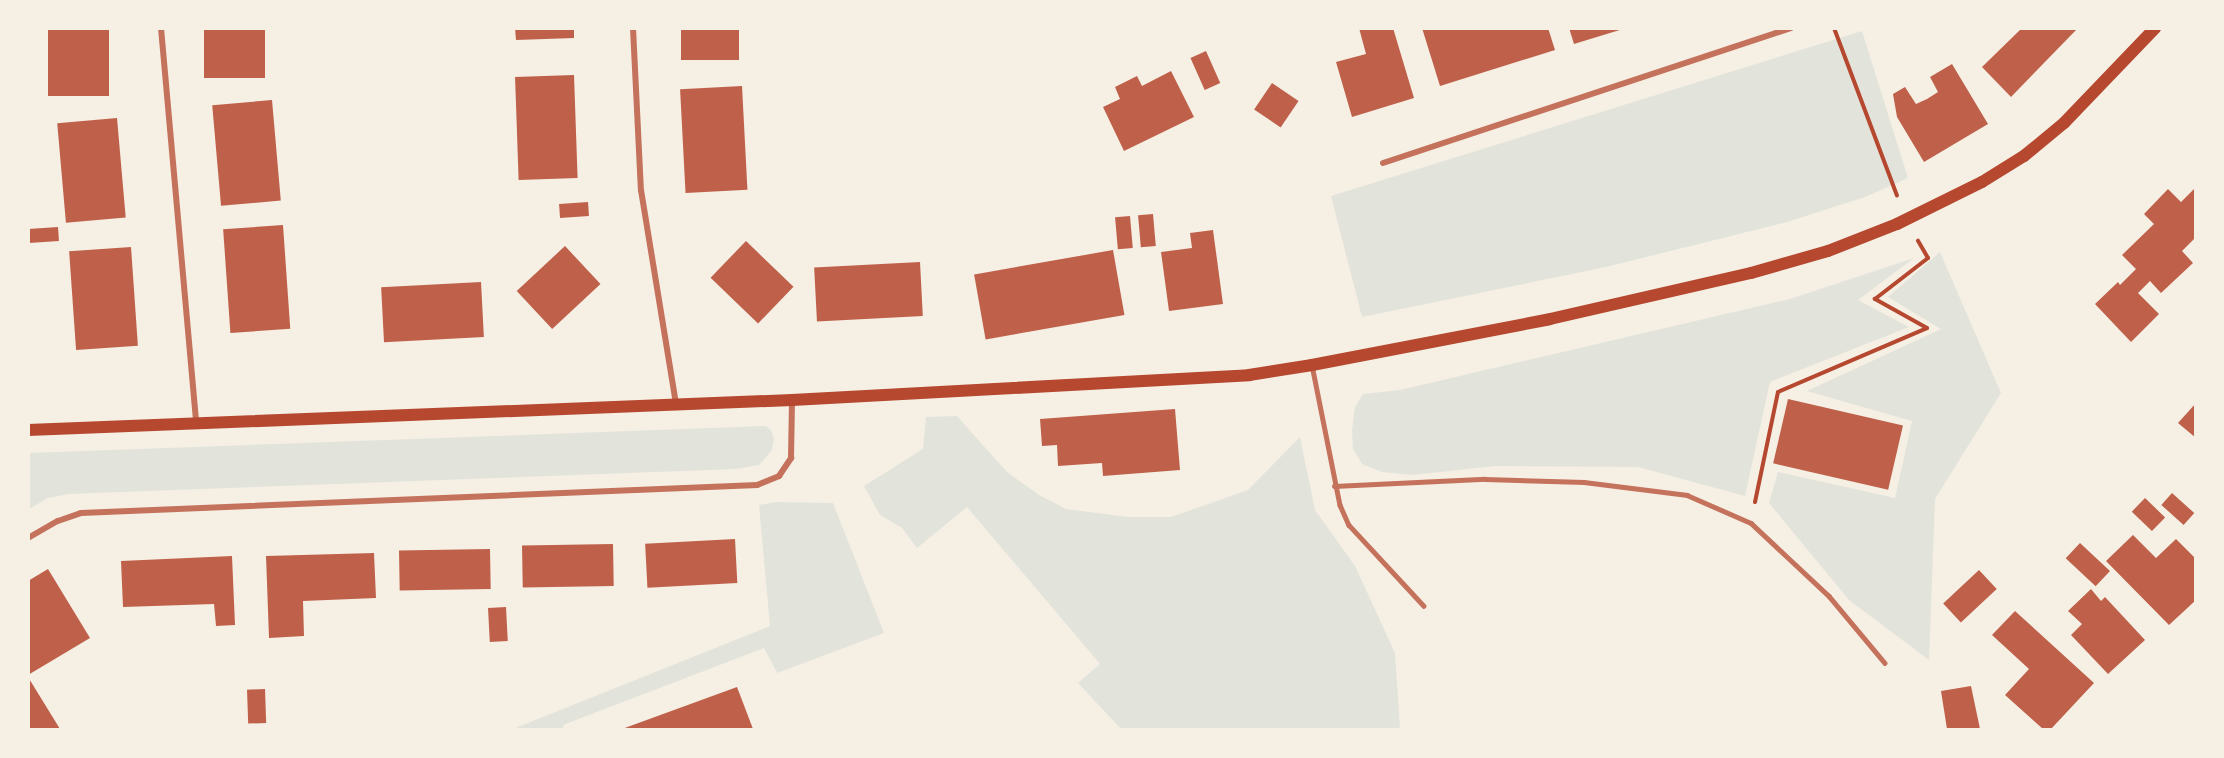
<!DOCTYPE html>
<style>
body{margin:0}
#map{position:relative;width:2224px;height:758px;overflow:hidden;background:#f6efe4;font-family:Quicksand,sans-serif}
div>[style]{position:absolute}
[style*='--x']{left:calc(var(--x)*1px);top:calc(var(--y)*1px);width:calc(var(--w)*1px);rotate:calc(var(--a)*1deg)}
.green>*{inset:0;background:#e2e4dc}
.building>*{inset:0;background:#bf614a;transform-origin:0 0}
.path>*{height:4px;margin:-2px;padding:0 2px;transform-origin:2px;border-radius:2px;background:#b5482f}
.service>*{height:4.5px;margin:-2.25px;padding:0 2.25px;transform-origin:2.25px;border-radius:2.25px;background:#c5725c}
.minor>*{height:6px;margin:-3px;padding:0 3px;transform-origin:3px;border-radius:3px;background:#c5725c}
.secondary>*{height:12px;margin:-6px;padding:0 6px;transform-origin:6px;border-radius:6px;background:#b5482f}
span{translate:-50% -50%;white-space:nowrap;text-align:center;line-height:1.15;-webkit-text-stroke:4.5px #f6efe4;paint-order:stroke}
.frame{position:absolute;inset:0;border:30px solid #f6efe4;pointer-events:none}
</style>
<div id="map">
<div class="green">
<div style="clip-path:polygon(1862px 31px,1908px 178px,1865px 197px,1787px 222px,1606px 267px,1362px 317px,1331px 196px)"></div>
<div style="clip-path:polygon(1940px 252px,2001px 393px,1935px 499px,1929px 660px,1849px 600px,1769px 503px,1778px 472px,1895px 498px,1912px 421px,1807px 391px,1941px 329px,1888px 297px)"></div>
<div style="clip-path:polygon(1914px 258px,1858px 300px,1909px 327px,1770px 382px,1745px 496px,1638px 467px,1496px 466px,1412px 475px,1382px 472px,1362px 464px,1353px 449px,1352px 431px,1355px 407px,1363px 394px,1400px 390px,1790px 299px)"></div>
<div style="clip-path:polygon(957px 416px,1007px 472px,1039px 495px,1066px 509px,1128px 517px,1171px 517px,1248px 490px,1300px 437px,1315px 510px,1355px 566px,1395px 653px,1400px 729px,1121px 729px,1078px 683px,1100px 664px,967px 507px,917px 548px,902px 528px,880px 515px,864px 486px,923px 449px,926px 417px)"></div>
<div style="clip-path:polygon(766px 426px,771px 430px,774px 439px,772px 450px,759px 465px,736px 469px,68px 494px,48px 498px,29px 509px,29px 453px)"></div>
<div style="clip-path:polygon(776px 502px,833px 503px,884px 633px,777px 673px,764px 648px,563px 725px,564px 729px,513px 729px,770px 626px,759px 505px)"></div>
</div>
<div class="building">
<div style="left:48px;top:28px;width:61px;height:68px"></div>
<div style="left:204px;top:28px;width:61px;height:50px"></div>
<div style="clip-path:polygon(515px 28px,574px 28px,574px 38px,516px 40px)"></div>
<div style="left:681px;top:28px;width:58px;height:32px"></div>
<div style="clip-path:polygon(1359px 28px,1393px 28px,1414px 98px,1352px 117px,1336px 62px,1366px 54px)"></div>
<div style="clip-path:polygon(1422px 28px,1548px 28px,1555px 50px,1440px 86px)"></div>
<div style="clip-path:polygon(1569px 28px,1623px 28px,1623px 29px,1574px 44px)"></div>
<div style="clip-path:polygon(2022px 28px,2078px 28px,2011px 97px,1982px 67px)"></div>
<div style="left:1206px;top:51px;width:35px;height:17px;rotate:66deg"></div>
<div style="clip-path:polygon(1952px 64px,1988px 124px,1924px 162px,1897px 117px,1893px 94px,1905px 87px,1916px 104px,1927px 99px,1938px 92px,1930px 77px)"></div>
<div style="clip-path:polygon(1171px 71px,1194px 117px,1124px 151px,1103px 107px,1120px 99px,1115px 87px,1137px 76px,1142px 86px)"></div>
<div style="left:574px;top:75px;width:103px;height:59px;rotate:88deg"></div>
<div style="left:1272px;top:83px;width:32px;height:32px;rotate:34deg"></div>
<div style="left:742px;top:86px;width:104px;height:62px;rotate:87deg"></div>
<div style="left:272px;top:100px;width:101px;height:60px;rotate:85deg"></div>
<div style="left:117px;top:118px;width:100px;height:60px;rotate:85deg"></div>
<div style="clip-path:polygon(2196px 187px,2196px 237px,2182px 251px,2193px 263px,2161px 293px,2150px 281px,2138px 293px,2159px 314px,2131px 342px,2095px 304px,2118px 282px,2120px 285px,2136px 269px,2122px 255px,2154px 224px,2144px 214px,2168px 189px,2181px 202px)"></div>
<div style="left:588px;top:202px;width:14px;height:29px;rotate:86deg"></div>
<div style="left:1153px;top:214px;width:32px;height:15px;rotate:85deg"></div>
<div style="left:1130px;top:216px;width:32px;height:15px;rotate:85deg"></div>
<div style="left:283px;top:225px;width:104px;height:60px;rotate:86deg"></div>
<div style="left:58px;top:227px;width:14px;height:30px;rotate:86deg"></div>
<div style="clip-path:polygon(1213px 230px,1223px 304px,1169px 311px,1161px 252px,1192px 248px,1190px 233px)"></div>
<div style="left:746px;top:241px;width:66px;height:51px;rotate:44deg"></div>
<div style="left:565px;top:246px;width:52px;height:66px;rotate:47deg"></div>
<div style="left:131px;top:247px;width:99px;height:62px;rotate:86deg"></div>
<div style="left:1113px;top:250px;width:66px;height:141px;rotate:80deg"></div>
<div style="left:920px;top:262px;width:54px;height:106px;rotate:87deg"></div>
<div style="left:481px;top:282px;width:55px;height:100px;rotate:87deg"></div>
<div style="left:1788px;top:399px;width:118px;height:66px;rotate:13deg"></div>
<div style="clip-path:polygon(2196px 403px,2196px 438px,2178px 423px)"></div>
<div style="clip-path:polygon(1175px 409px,1180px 470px,1103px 476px,1102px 463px,1058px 466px,1057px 445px,1042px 446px,1040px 419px)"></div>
<div style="left:2172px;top:493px;width:30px;height:16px;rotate:42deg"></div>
<div style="left:2145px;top:498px;width:28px;height:19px;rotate:44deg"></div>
<div style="clip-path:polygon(2133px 535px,2156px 558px,2176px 539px,2196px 559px,2196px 600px,2169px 625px,2106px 561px)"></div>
<div style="left:735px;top:539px;width:44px;height:90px;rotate:87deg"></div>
<div style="left:2080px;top:543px;width:41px;height:21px;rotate:43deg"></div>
<div style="left:613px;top:544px;width:42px;height:91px;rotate:89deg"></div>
<div style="left:490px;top:549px;width:40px;height:91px;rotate:89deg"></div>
<div style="clip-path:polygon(374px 553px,376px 598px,303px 601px,304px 636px,269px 638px,266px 556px)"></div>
<div style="clip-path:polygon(232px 556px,235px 625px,216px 626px,214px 604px,123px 607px,121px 561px)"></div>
<div style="clip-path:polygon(48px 569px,90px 638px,28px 675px,28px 581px)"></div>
<div style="left:1979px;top:570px;width:26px;height:49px;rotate:47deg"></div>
<div style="clip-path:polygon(2091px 589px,2101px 601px,2105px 597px,2145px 640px,2108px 674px,2071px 635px,2082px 624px,2068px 611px)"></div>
<div style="left:506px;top:607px;width:34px;height:18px;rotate:87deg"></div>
<div style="clip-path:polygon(2015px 611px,2094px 683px,2051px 729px,2043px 729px,2005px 695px,2029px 669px,1992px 635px)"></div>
<div style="clip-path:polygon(28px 677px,60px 729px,28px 729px)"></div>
<div style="clip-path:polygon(1971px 686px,1980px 729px,1947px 729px,1941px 691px)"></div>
<div style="clip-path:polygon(737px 687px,753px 729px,622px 729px)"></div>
<div style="left:265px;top:689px;width:34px;height:18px;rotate:88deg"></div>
</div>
<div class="path">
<div style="--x:1834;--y:28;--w:179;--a:69.4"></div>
<div style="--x:1755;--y:502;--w:112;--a:-78.2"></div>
<div style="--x:1778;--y:392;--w:162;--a:-23.2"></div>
<div style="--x:1927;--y:328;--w:60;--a:-150.9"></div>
<div style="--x:1875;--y:299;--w:67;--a:-37.7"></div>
<div style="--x:1928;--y:258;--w:20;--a:-120"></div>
</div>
<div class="service">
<div style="--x:1312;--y:365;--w:143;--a:78.7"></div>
<div style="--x:1340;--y:505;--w:22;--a:66"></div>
<div style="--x:1349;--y:525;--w:110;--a:47.2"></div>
<div style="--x:1334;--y:486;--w:151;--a:-2.7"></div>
<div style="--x:1485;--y:479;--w:99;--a:1.7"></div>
<div style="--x:1584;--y:482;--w:104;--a:7.2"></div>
<div style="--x:1687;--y:495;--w:70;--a:23.6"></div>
<div style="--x:1751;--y:523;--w:107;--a:43.1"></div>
<div style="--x:1829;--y:596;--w:87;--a:50.1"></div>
</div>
<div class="minor">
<div style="--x:161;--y:28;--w:396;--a:84.9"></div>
<div style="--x:633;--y:28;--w:162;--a:87.2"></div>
<div style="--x:641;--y:190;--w:217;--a:80.7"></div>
<div style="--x:1383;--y:163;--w:430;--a:-18.3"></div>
<div style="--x:28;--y:538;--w:34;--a:-30"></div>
<div style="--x:58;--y:521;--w:24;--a:-19"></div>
<div style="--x:81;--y:513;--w:677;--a:-2.37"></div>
<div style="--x:757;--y:485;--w:24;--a:-22"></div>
<div style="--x:779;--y:476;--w:22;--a:-56"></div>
<div style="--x:791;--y:458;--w:58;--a:-89"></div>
</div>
<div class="secondary">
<div style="--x:28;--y:430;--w:765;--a:-2.25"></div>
<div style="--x:792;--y:400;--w:458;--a:-3.1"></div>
<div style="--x:1249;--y:375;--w:64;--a:-9"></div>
<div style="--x:1312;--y:365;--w:242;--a:-10.9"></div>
<div style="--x:1550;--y:319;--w:206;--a:-12.9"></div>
<div style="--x:1751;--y:273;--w:80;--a:-15.9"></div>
<div style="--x:1828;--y:251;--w:74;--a:-21.4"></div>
<div style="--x:1897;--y:224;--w:95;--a:-26.3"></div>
<div style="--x:1982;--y:182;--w:49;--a:-31.8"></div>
<div style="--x:2024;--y:156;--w:52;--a:-39.5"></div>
<div style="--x:2064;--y:123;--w:132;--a:-46.2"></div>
</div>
<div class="frame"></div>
</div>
